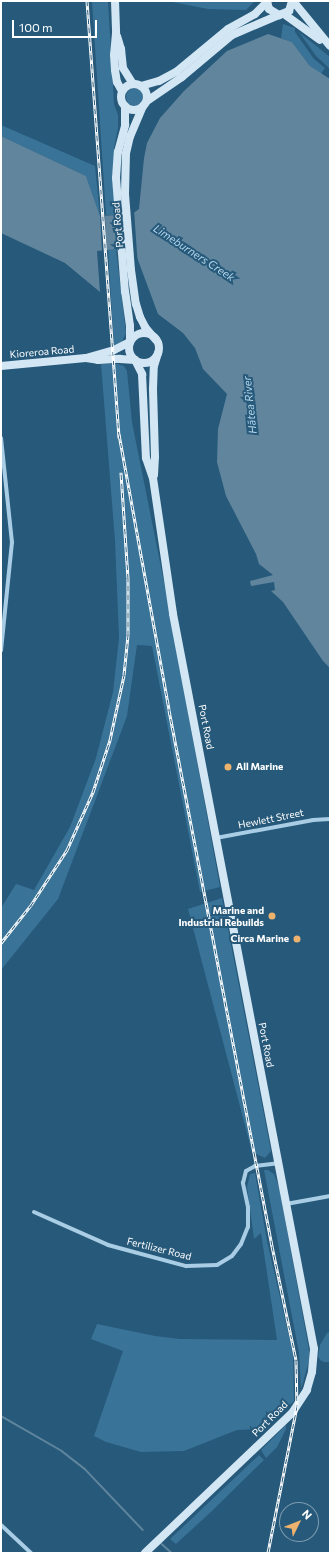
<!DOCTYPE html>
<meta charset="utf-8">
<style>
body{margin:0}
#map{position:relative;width:331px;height:1554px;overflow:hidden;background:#26597a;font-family:Commissioner,sans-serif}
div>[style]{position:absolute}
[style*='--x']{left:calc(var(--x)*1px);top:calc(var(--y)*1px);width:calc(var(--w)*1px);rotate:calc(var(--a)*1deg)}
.green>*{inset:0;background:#397397}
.round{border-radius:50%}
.water>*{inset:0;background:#60859d}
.pier>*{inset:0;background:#26597a}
.stream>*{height:1.5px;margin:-0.75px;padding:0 0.75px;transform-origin:0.75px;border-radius:0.75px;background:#60859d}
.minor>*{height:4px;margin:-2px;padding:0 2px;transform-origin:2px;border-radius:2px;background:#a9cde4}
.secondary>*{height:8px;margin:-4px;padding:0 4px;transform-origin:4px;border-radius:4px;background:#d2e6f4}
.secondary>.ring{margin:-4px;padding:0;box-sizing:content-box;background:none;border:8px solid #d2e6f4;border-radius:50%}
.rail>*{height:3px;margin-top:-1.5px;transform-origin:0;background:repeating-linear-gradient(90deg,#26597a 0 4.5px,#fff 0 9px);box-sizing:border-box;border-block:1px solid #fff}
.dots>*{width:11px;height:11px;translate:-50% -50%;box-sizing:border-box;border:2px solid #26597a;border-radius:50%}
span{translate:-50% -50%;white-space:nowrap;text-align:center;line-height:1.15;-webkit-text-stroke:4px #26597a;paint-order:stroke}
.street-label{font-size:10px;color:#fff}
.poi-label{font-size:10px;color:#fff;font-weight:700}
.left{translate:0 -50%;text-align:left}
.right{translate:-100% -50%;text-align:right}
.water-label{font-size:11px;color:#b4d7ec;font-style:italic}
.frame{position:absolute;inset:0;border:2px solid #fff;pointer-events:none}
.north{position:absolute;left:279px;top:1502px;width:40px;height:40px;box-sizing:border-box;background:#26597a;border:1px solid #7d9baf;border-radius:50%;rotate:47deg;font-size:11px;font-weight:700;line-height:16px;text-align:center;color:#fff}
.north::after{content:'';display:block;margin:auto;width:14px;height:18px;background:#edb36e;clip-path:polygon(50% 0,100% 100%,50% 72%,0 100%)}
.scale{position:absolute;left:12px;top:20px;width:85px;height:18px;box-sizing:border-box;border:2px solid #fff;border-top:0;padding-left:5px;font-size:12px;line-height:14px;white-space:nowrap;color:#fff;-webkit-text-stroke:3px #26597a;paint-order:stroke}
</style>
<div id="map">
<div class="green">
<div style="clip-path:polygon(92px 1px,108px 1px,113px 86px,114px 104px,118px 115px,118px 128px,114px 148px,114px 215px,106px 215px)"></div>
<div style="clip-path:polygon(167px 1px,255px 1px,246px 10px,208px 9px)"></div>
<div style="clip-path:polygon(283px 24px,295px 28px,295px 32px,314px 59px,325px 68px,321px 74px,310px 66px,292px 42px,281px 38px)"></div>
<div style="clip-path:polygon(299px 32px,330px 57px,330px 69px,316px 56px)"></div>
<div class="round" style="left:126px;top:88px;width:18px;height:18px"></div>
<div style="clip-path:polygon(1px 125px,95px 166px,100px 216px,86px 176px,1px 136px)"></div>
<div style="clip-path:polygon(108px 249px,116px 249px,126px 333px,121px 344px,114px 349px)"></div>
<div style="clip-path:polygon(101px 364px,118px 364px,124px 366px,127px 371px,132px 422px,167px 597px,220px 887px,200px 892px,152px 646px,137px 645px,127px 716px,58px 899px,1px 970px,1px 908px,16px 884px,34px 890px,70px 827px,96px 758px,113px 692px,119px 638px,115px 541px)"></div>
<div style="clip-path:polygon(222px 898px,271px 1151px,265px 1158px,252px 1152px,188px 909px)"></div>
<div style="clip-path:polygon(264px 1170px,268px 1170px,274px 1174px,279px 1187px,308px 1344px,310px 1358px,301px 1389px,299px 1353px)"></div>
<div style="clip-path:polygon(255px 1173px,267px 1241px,293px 1353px,294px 1401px,266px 1429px,237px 1430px,184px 1451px,141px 1452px,106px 1442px,94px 1436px,123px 1351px,91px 1339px,97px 1324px,155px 1336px,180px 1339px,277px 1340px,261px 1233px,254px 1239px,247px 1187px,250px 1174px)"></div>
<div style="clip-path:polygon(330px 1332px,330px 1362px,324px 1362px,320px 1360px,318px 1356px,320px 1345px,327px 1333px)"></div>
<div style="clip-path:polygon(286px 1425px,286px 1429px,277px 1447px,266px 1458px,261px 1450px)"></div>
<div style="clip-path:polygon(259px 1455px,264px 1460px,212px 1511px,176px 1544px,170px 1539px)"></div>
</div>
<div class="water">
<div style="clip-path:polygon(268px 34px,292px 42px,310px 66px,330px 79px,330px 668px,323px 661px,283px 602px,271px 591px,275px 590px,274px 582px,251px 586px,250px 581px,273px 575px,259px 564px,256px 554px,226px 496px,217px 462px,218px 429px,227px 394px,203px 369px,195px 348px,183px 333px,158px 314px,135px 252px,116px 249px,97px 251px,100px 292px,65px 263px,1px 233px,1px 136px,86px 176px,100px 216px,132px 214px,139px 209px,144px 158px,147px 143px,160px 118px,184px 91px,227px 51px)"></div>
</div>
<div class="pier">
<div style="clip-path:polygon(134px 210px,138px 267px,133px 254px,118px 251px,114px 213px,131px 212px)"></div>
<div style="clip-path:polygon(100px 214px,105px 214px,106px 251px,102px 252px)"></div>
</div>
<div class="stream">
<div style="--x:1;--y:1416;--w:70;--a:29.8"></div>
<div style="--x:62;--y:1451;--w:29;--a:38"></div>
<div style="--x:85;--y:1469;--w:84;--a:46.4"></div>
<div style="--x:162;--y:1544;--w:13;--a:42"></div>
</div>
<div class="minor">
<div style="--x:1;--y:438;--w:105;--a:84"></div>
<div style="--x:12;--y:542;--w:109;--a:95.8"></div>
<div style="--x:216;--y:838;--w:99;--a:-10.5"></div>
<div style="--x:313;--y:820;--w:17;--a:-3"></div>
<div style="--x:286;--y:1204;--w:45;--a:-10.3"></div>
<div style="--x:34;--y:1212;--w:81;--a:24"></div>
<div style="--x:108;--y:1245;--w:81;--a:15.1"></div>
<div style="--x:186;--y:1266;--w:31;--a:-2"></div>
<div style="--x:217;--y:1265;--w:17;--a:-31"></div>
<div style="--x:232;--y:1256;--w:15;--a:-53"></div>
<div style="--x:241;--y:1244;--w:18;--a:-68"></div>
<div style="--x:248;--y:1227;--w:20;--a:-90"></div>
<div style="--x:248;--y:1207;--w:25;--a:-102"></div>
<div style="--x:243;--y:1183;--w:12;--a:-76"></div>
<div style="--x:246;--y:1171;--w:10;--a:-29"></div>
<div style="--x:255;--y:1166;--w:23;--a:-7"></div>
<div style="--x:1;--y:1525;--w:41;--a:43"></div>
</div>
<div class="secondary">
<div style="--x:115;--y:1;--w:32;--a:88"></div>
<div style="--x:116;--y:33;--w:22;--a:95"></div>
<div style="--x:114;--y:55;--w:15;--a:86"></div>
<div style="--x:115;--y:70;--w:12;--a:81"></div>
<div style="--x:117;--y:82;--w:10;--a:61"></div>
<div style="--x:267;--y:1;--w:8;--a:76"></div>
<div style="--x:269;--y:9;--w:12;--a:31"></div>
<div style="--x:279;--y:15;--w:11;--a:-22"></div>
<div style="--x:289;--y:11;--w:10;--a:-73"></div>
<div style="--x:293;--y:1;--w:58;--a:50.6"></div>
<div style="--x:284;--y:14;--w:44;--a:35.8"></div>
<div style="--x:117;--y:36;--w:14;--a:73"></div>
<div style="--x:121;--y:49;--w:19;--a:84"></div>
<div style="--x:123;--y:68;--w:19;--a:58"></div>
<div class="ring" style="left:121px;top:84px;width:18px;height:18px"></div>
<div style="--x:141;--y:86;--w:19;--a:-16"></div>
<div style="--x:159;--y:81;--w:19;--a:-28"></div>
<div style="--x:176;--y:72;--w:67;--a:-39.6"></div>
<div style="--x:228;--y:29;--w:31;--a:-29"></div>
<div style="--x:255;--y:14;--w:17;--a:-45"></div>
<div style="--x:147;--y:101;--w:42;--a:-34.4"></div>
<div style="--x:182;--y:77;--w:65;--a:-40"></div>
<div style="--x:232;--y:35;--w:51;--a:-23.1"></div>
<div style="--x:143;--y:106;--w:33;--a:113"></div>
<div style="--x:130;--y:136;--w:17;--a:103"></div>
<div style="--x:126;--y:153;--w:41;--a:91.4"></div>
<div style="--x:125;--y:194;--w:76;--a:85.5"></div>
<div style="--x:131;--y:270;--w:34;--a:82"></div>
<div style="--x:136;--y:304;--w:14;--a:73"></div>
<div style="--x:140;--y:317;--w:11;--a:63"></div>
<div style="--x:145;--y:327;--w:17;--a:50"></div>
<div class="ring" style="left:129px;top:333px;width:22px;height:22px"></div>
<div style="--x:86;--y:358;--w:29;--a:-16"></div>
<div style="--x:114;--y:350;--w:18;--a:-27"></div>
<div style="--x:130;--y:342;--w:16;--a:-90"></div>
<div style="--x:130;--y:326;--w:34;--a:-98"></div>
<div style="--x:125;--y:292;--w:114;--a:-94.5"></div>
<div style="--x:116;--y:178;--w:26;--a:-86"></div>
<div style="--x:118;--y:152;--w:28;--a:-75"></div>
<div style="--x:125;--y:125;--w:19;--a:-90"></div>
<div style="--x:1;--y:366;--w:85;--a:-5.4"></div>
<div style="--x:86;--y:358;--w:12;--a:9"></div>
<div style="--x:98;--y:360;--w:22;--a:-3"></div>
<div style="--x:120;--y:359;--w:15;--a:4"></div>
<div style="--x:135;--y:360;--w:16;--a:63"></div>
<div style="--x:142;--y:374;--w:84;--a:87.3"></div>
<div style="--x:146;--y:458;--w:21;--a:71"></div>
<div style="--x:153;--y:478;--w:137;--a:81.6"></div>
<div style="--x:173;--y:614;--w:748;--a:79.14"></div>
<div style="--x:314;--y:1349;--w:23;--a:95"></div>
<div style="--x:312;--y:1372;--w:19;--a:106"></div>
<div style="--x:307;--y:1390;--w:27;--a:123"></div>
<div style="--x:292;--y:1413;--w:203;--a:136.4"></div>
<div style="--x:154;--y:475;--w:18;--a:-87"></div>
<div style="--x:155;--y:457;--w:68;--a:-91.7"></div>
<div style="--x:153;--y:389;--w:23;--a:-88"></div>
<div style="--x:154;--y:366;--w:14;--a:-73"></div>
</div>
<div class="rail">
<div style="--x:87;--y:1;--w:438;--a:85.8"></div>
<div style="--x:119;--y:434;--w:280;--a:79.7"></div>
<div style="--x:169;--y:710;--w:546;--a:79.12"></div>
<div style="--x:272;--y:1246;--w:116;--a:78.1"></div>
<div style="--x:296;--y:1360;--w:46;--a:88.8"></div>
<div style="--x:297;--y:1406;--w:150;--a:101.2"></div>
<div style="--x:1;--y:943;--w:48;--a:-51.7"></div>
<div style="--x:31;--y:905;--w:66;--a:-56.8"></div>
<div style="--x:67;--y:850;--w:64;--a:-65.9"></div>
<div style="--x:93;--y:792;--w:55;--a:-71.9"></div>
<div style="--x:110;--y:740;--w:66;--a:-77.8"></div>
<div style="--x:124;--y:675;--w:40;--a:-84.3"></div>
<div style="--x:128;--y:635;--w:57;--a:-90"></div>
<div style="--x:128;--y:578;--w:106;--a:-93.8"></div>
</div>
<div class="dots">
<div style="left:228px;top:767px;background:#edb36e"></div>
<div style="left:272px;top:916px;background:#edb36e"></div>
<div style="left:297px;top:939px;background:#edb36e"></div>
</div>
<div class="street-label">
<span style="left:118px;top:225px;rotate:-95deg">Port Road</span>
<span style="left:42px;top:352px;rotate:-5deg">Kioreroa Road</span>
<span style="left:206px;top:727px;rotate:79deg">Port Road</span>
<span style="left:271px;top:819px;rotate:-11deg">Hewlett Street</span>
<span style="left:266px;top:1045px;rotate:79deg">Port Road</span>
<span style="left:159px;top:1249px;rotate:14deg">Fertilizer Road</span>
<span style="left:270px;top:1419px;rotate:-45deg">Port Road</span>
</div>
<div class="poi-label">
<span class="left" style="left:236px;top:767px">All Marine</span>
<span class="right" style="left:264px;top:916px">Marine and<br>Industrial Rebuilds</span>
<span class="right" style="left:289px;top:939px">Circa Marine</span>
</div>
<div class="water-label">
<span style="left:194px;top:253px;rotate:33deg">Limeburners Creek</span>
<span style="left:250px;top:405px;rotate:-96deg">Hātea River</span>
</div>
<div class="frame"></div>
<div class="north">N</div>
<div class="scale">100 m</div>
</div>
